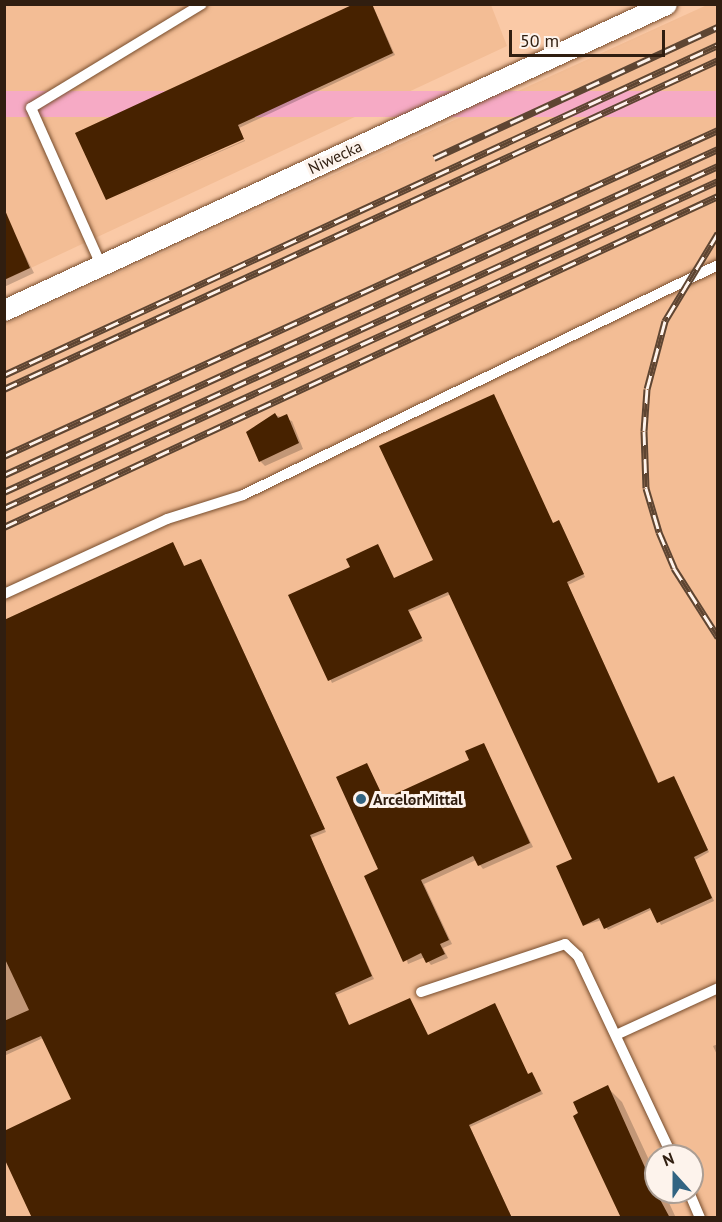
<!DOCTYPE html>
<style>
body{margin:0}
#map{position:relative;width:722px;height:1222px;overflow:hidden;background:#fac9a6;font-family:"PT Sans",sans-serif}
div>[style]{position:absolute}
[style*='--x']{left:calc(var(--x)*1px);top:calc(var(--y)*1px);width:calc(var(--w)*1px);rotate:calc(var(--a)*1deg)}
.built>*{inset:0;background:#f3bd95}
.green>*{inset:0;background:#f6aac5;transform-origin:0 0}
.shadow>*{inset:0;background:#0003}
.building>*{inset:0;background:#472200}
.roads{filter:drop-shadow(0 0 2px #774d2d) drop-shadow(0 0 2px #774d2d)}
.service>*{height:10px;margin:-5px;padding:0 5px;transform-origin:5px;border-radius:5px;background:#fff}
.minor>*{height:21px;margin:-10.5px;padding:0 10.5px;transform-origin:10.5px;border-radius:10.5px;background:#fff}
.rail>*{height:7px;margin-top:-3.5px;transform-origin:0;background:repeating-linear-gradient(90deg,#fdf3ec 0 14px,#5e4532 0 28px);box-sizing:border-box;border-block:2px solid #5e4532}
.dots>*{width:16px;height:16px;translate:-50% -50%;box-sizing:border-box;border:3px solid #fdf3ec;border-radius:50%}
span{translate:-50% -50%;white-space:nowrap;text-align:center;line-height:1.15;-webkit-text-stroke:6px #fdf3ec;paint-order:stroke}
.street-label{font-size:16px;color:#301e10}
.poi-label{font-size:16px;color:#301e10;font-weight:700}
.left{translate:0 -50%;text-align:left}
.frame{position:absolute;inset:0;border:6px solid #301e10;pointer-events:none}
.north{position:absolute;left:644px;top:1144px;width:60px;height:60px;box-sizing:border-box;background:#fdf3ec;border:2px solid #ab9e94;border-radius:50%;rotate:339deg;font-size:16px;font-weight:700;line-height:24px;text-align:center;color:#301e10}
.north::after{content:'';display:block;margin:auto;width:21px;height:27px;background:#326482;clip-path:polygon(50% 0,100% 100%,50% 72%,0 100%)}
.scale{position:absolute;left:509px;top:30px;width:156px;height:27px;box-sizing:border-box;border:3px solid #301e10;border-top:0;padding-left:8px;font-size:18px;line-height:21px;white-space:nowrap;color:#301e10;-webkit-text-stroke:4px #fdf3ec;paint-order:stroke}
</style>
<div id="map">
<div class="built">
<div style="clip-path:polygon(5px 5px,491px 5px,507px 46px,5px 280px)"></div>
<div style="clip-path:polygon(evenodd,707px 5px,717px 5px,717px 1217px,5px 1217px,4px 325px,707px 5px,656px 1156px,692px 1156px,692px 1192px,656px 1192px,656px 1156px)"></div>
</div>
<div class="green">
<div style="left:717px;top:91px;width:26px;height:783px;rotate:90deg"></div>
</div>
<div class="shadow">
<div style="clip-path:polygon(372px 4px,395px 55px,239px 128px,243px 137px,107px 198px)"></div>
<div style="clip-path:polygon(245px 140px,245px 141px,109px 200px)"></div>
<div style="clip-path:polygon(14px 233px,34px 273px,4px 287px,4px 237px)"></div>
<div style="clip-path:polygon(275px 415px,292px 421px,303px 449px,265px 466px,260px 461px)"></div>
<div style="clip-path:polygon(553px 524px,561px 524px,585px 577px,568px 585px,659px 784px,676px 780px,709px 852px,695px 860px,714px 901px,661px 925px,653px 909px,608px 930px,602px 920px,585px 925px,574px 860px,451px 594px,409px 612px,423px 641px,332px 683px,290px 596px,394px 580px)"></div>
<div style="clip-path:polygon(173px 544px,185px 567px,203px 563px,326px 832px,311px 838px,374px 979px,336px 995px,350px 1027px,410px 1000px,428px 1036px,495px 1005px,528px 1075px,534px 1076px,543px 1094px,470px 1127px,512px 1218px,34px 1218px,73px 1100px,43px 1038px,4px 1056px,4px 621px)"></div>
<div style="clip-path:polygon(483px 744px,533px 847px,483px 869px,476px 860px,424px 884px,452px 944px,443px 948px,448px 958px,431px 965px,425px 957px,408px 964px,380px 870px,367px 765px,385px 800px,471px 761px)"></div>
<div style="clip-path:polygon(718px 1044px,718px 1057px,713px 1046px)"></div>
<div style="clip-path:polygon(607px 1087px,622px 1102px,656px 1175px,656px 1192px,664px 1192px,676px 1218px,623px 1218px)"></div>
</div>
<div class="building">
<div style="clip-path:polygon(354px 4px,372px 4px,393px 53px,238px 125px,244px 139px,106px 200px,75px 133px)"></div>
<div style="clip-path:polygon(4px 208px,30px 268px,4px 280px)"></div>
<div style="clip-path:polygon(494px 394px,553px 523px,559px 520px,584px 574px,567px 582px,658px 783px,674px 776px,708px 850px,694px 857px,712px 898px,657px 923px,650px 908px,604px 929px,599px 918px,583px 926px,556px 866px,572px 859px,448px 592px,408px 610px,422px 638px,328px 681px,288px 595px,350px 567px,346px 559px,378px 544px,394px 578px,433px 560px,379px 446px)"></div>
<div style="clip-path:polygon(275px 413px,278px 418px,287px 414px,299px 443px,259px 462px,246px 432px)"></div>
<div style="clip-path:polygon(173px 542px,184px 566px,201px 559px,325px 829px,310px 835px,372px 976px,335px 993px,349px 1025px,410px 998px,428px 1035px,495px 1003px,528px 1074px,532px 1072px,541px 1091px,469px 1125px,512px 1218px,32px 1218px,4px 1158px,4px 1131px,71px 1099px,41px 1036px,4px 1052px,4px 1021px,29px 1010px,4px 957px,4px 620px)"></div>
<div style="clip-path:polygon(484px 743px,530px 843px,478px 866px,473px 856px,421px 880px,449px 940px,440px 944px,445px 954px,426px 963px,421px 953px,403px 962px,364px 876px,378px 869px,336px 777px,367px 763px,384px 799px,469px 760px,465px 751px)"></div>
<div style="clip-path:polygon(608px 1085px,656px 1192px,670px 1218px,621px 1218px,573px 1116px,578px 1113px,573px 1102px)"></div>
</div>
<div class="roads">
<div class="service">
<div style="--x:101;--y:265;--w:172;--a:-114"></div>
<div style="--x:31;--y:108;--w:200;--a:-31.3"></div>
<div style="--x:4;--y:594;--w:179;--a:-24.7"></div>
<div style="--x:167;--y:519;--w:80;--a:-17.5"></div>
<div style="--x:243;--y:495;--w:528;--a:-25.84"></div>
<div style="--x:421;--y:992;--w:152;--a:-18.4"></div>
<div style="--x:565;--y:944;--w:18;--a:43"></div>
<div style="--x:578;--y:956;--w:221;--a:64.8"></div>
<div style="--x:616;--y:1035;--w:112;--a:-24.7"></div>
<div style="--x:689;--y:1192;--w:28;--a:67"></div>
</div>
<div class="minor">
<div style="--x:4;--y:310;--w:729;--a:-24.81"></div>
</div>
</div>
<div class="rail">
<div style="--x:434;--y:158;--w:313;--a:-24.8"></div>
<div style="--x:718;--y:233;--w:103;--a:121.1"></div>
<div style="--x:665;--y:321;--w:70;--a:104.8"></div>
<div style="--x:647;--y:389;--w:42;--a:94.1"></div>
<div style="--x:644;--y:431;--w:57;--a:88"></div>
<div style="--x:646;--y:488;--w:46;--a:73.5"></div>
<div style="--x:659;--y:532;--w:39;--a:67"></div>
<div style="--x:674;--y:568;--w:82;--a:57.5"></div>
<div style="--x:4;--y:375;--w:787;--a:-24.81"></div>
<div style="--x:4;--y:389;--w:786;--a:-24.74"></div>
<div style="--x:4;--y:456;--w:785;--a:-24.54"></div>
<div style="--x:4;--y:475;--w:785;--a:-24.54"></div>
<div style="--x:4;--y:492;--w:785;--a:-24.54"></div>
<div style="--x:4;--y:508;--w:785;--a:-24.61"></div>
<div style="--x:4;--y:527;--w:787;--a:-24.87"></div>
<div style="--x:4;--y:1123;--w:1;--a:0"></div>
</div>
<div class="dots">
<div style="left:361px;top:799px;background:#326482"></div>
</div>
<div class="street-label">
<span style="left:335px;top:157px;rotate:-25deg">Niwecka</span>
</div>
<div class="poi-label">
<span class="left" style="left:373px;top:799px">ArcelorMittal</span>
</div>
<div class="frame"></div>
<div class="north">N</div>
<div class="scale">50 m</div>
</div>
